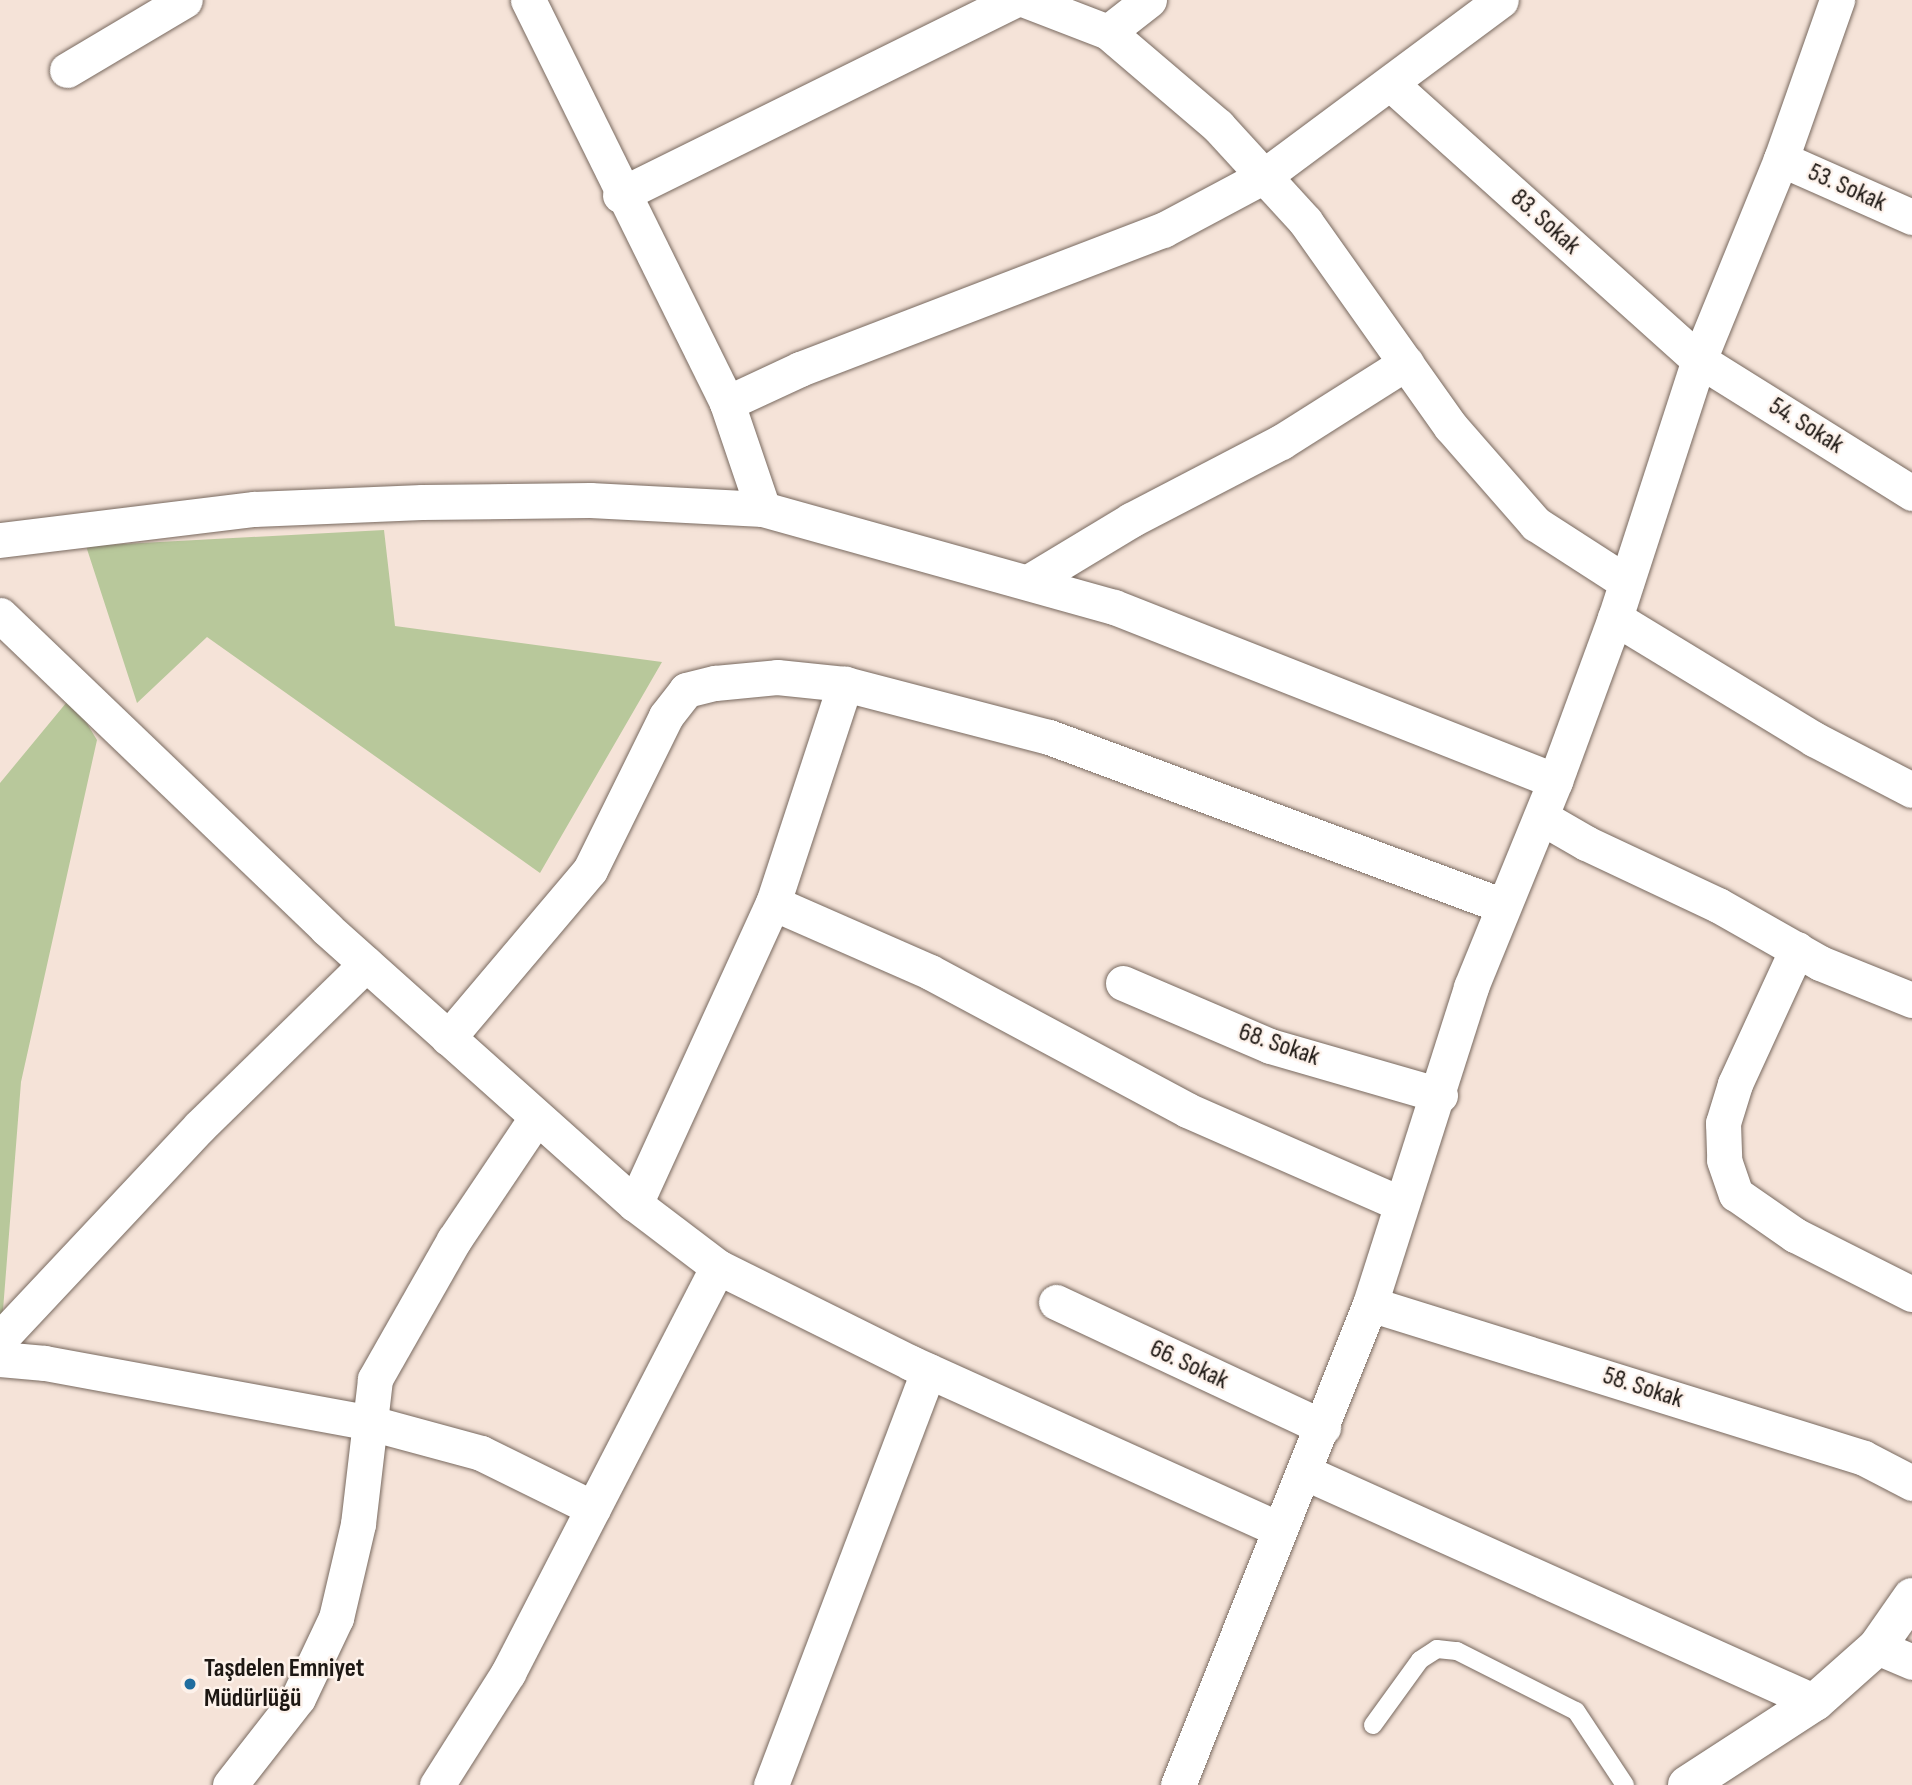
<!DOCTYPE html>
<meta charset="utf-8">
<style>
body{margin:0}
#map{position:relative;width:1912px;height:1785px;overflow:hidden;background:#f5e3d8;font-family:"Sofia Sans Condensed",sans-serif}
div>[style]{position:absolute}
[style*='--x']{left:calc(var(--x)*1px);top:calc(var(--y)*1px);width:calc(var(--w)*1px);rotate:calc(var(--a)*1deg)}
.green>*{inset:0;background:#b8c89b}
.roads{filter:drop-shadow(0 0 2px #78695f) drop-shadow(0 0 2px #78695f)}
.lane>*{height:18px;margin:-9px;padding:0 9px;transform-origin:9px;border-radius:9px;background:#fff}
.street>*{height:35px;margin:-17.5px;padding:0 17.5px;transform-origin:17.5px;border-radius:17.5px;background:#fff}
.secondary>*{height:38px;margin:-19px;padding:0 19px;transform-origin:19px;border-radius:19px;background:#fff}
.dots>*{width:19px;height:19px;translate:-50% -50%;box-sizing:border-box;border:4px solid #fdf2eb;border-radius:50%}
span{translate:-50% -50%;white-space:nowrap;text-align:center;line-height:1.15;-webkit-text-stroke:5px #fdf2eb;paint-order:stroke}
.street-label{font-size:26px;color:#1d1713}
.poi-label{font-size:26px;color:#1d1713;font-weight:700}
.left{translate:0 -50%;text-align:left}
</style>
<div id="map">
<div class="green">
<div style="clip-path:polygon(384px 530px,395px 626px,662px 662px,540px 873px,207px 637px,137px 703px,86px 546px)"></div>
<div style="clip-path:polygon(71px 697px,97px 740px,21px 1082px,0 1348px,0 783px)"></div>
</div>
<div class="roads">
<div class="lane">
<div style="--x:1373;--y:1725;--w:80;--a:-54.1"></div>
<div style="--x:1420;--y:1660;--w:20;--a:-33"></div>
<div style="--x:1437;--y:1649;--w:20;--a:6"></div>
<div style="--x:1457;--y:1651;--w:133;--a:26.8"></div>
<div style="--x:1576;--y:1711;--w:89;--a:56.5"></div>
</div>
<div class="street">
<div style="--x:528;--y:0;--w:449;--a:63.7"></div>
<div style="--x:1025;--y:0;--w:89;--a:21.1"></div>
<div style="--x:1108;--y:32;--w:145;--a:40.5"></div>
<div style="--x:1218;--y:126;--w:129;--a:47.5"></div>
<div style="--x:1305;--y:221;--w:252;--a:54.7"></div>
<div style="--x:1451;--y:427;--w:129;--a:48.8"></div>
<div style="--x:1536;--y:524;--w:107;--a:32.8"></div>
<div style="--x:1108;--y:32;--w:52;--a:-38"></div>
<div style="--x:67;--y:70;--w:137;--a:-30.7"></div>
<div style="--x:1391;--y:84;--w:414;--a:41.9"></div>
<div style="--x:1699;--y:360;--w:251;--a:32"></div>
<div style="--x:1781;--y:159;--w:143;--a:23.9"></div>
<div style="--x:620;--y:195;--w:441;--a:-26.3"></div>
<div style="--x:763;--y:509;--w:364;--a:15.6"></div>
<div style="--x:1114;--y:607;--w:474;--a:21.5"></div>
<div style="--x:0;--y:540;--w:256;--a:-7"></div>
<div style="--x:254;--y:509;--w:168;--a:-2.4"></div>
<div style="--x:422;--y:502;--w:168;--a:-0.7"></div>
<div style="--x:590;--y:500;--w:173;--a:3"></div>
<div style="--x:763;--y:509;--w:112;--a:-108.8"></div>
<div style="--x:727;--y:403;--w:81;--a:-25"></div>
<div style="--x:800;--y:369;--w:389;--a:-21"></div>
<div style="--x:1163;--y:230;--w:115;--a:-28.1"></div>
<div style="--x:1264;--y:176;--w:295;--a:-36.6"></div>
<div style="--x:1030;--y:581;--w:118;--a:-31.1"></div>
<div style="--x:1131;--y:520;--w:169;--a:-27.5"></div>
<div style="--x:1281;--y:442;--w:148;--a:-32.3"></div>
<div style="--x:0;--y:615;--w:452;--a:43.8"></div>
<div style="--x:326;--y:928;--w:414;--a:41.8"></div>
<div style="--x:635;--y:1204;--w:104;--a:37.2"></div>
<div style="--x:1615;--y:618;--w:233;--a:31.3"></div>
<div style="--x:1814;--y:739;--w:110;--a:27.5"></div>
<div style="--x:1541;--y:817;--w:52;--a:30"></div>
<div style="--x:1586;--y:843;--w:146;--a:25.2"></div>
<div style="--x:1718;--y:905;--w:117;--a:29.6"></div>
<div style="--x:1820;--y:963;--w:99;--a:21.9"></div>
<div style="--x:773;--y:903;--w:171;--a:23.7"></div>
<div style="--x:930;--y:972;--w:292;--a:28.2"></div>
<div style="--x:1187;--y:1110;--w:234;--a:23.7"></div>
<div style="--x:1797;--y:949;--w:149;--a:114.7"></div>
<div style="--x:1735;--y:1084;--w:41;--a:107.1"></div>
<div style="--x:1723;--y:1123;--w:37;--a:88"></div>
<div style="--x:1724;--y:1160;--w:36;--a:71"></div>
<div style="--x:1736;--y:1194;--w:72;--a:34.8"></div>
<div style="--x:1795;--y:1235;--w:131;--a:26.8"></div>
<div style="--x:1123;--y:983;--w:160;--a:23.2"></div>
<div style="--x:1270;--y:1046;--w:177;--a:16.1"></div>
<div style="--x:448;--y:1038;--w:220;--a:-49.8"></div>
<div style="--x:590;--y:870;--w:172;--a:-63.7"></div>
<div style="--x:666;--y:716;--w:33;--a:-52"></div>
<div style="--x:686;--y:690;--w:30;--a:-14"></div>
<div style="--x:715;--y:683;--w:62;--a:-5.5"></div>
<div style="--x:777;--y:677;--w:68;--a:5.9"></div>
<div style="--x:845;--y:684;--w:211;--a:14.6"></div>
<div style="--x:1049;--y:737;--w:484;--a:20.4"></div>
<div style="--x:635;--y:1204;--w:331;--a:-65.4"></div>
<div style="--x:773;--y:903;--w:231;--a:-71.8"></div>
<div style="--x:1056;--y:1302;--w:295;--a:25.1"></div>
<div style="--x:1370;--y:1304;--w:517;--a:17.31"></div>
<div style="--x:1864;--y:1458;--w:54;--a:27.5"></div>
<div style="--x:0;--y:1339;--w:292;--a:-46.8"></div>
<div style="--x:200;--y:1126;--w:232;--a:-44.3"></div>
<div style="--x:0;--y:1359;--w:45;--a:5.1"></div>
<div style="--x:45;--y:1363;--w:327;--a:10.4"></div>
<div style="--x:367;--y:1422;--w:118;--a:15.2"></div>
<div style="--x:481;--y:1453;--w:125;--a:26.2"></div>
<div style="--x:1304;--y:1472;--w:560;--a:24.23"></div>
<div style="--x:1877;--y:1647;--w:38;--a:23"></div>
<div style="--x:230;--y:1785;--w:110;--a:-52"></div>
<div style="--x:298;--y:1698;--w:89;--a:-64.6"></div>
<div style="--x:336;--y:1618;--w:97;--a:-76.8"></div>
<div style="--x:358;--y:1524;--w:146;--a:-83.3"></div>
<div style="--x:375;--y:1379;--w:160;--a:-60.4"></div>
<div style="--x:454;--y:1240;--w:147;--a:-56.1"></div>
<div style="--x:437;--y:1785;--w:133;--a:-57.6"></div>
<div style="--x:508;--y:1673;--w:457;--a:-62.7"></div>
<div style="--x:718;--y:1267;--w:216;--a:26.4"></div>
<div style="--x:911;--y:1363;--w:404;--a:24.3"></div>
<div style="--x:771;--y:1785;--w:443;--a:-69.2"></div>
<div style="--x:1178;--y:1785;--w:518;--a:-68.24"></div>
<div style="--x:1370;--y:1304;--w:333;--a:-72.3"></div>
<div style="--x:1471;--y:987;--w:222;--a:-67.8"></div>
<div style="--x:1555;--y:781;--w:174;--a:-69.8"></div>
<div style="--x:1615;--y:618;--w:271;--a:-72"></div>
<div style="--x:1699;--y:360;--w:217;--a:-67.8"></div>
<div style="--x:1781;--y:159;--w:169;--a:-70.6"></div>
</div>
<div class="secondary">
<div style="--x:1687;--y:1785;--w:153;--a:-33"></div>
<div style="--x:1815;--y:1702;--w:83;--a:-41.6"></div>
<div style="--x:1877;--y:1647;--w:61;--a:-55"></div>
</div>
</div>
<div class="dots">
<div style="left:190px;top:1684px;background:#1f6d9f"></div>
</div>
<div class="street-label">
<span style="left:1847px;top:188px;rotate:24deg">53. Sokak</span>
<span style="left:1545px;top:222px;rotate:42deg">83. Sokak</span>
<span style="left:1806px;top:426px;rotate:32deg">54. Sokak</span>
<span style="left:1279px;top:1045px;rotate:19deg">68. Sokak</span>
<span style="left:1189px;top:1365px;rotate:25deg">66. Sokak</span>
<span style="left:1643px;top:1388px;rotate:18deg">58. Sokak</span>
</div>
<div class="poi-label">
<span class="left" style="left:204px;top:1684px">Taşdelen Emniyet<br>Müdürlüğü</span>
</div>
</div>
